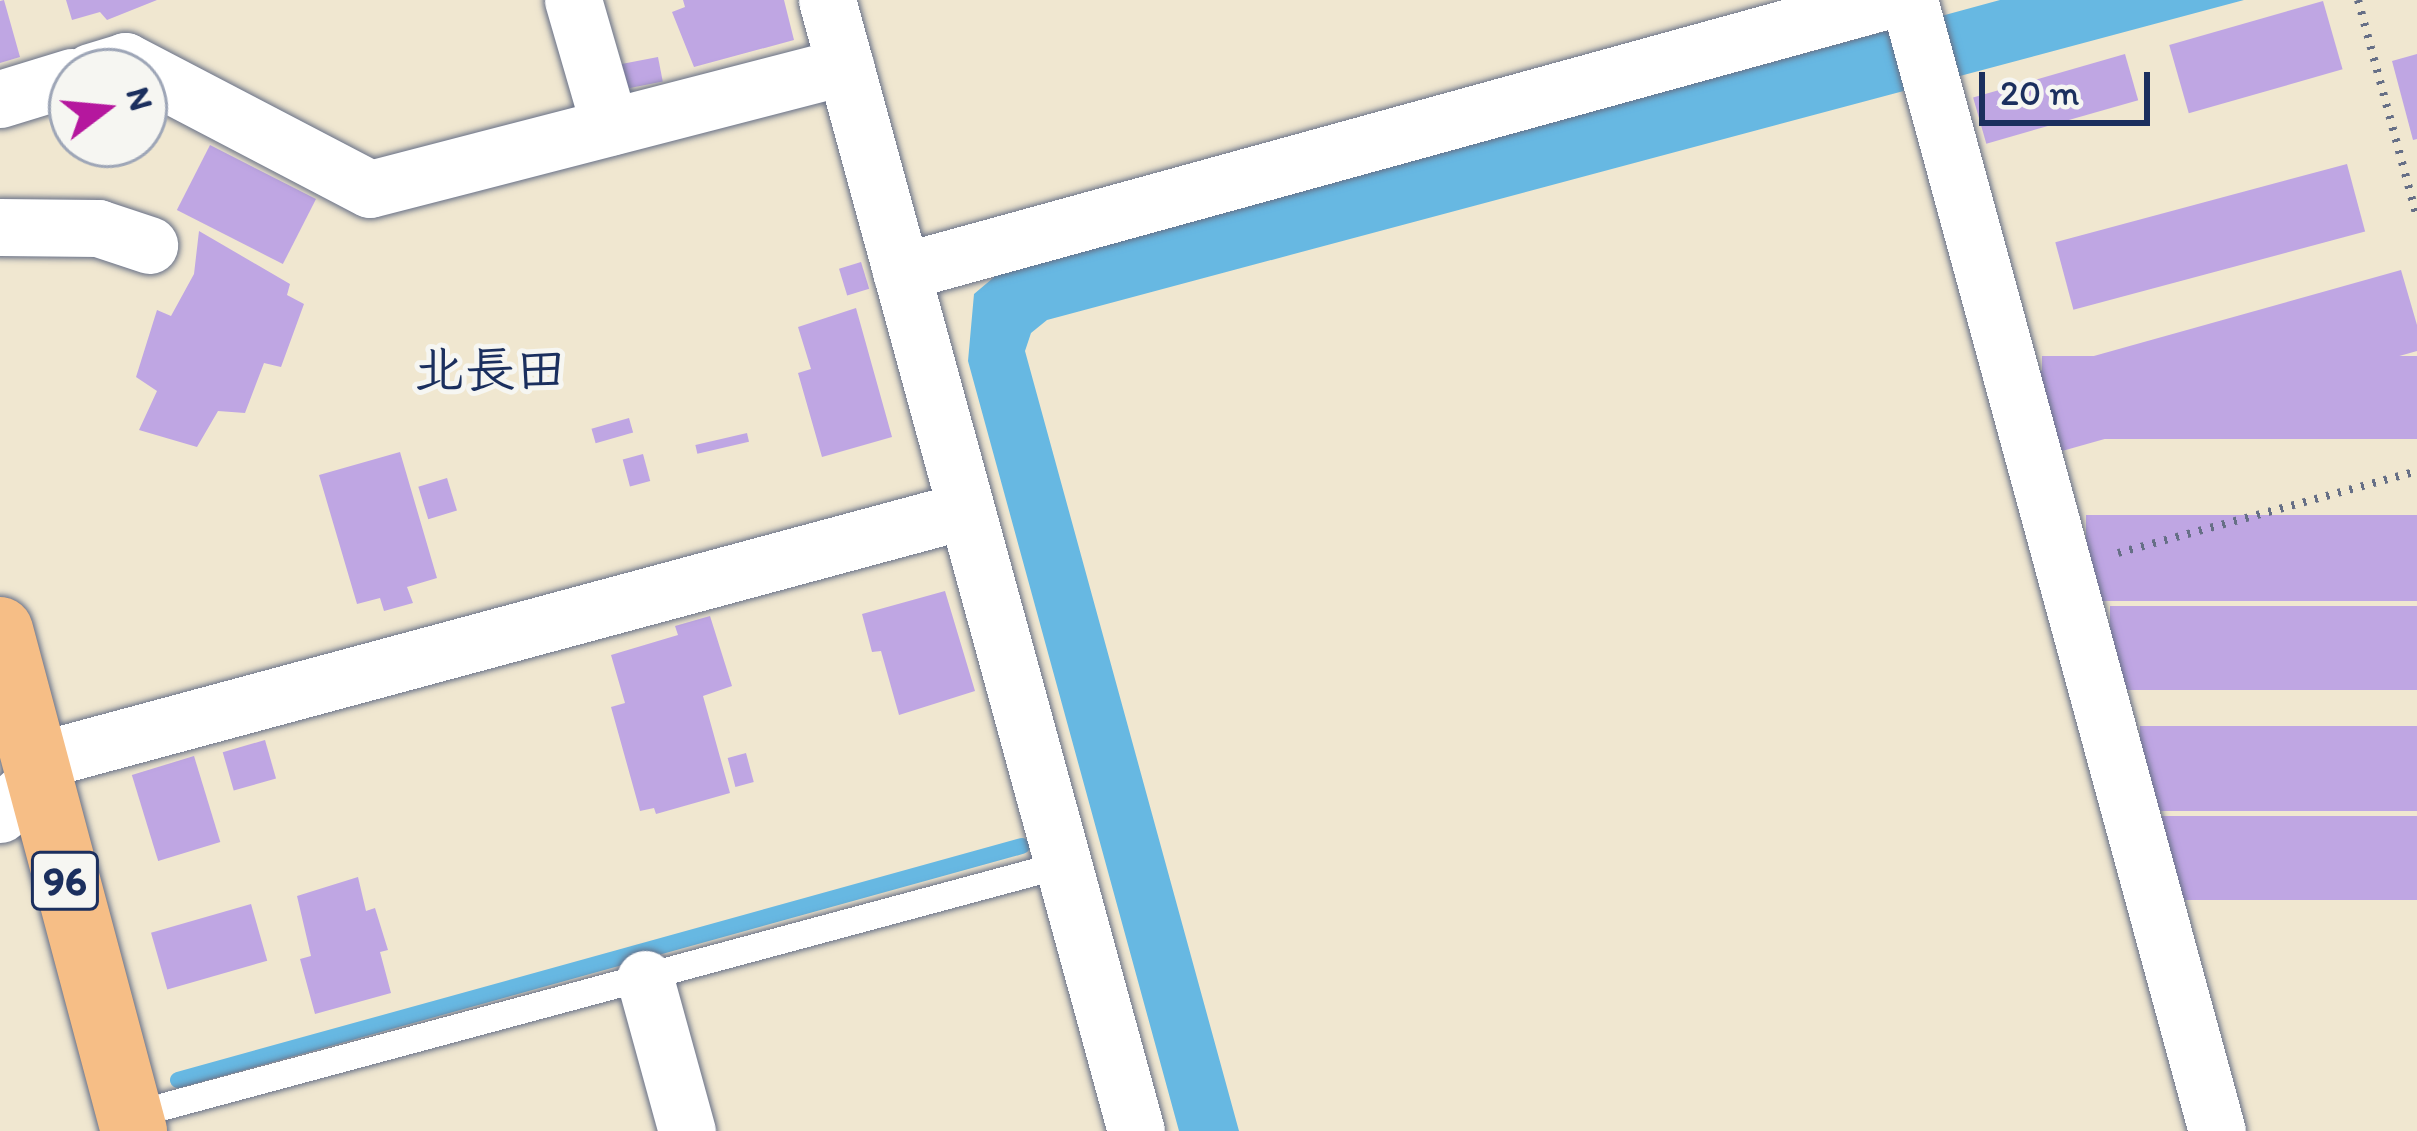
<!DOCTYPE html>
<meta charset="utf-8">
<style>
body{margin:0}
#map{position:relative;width:2417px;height:1131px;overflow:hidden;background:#f0e7d0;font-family:Itim,"Klee One",sans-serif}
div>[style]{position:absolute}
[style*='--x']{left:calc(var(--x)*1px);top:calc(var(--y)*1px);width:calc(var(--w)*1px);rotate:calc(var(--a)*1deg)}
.water>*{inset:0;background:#67b8e2}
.stream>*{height:16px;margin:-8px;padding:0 8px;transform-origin:8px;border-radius:8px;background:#67b8e2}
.building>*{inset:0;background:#bfa6e3;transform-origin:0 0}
.path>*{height:8px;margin-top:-4px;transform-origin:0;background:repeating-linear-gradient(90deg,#666f86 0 3px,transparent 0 12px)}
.roads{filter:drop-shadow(0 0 3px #666f86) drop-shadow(0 0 3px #666f86)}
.service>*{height:27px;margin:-13.5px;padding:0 13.5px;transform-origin:13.5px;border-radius:13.5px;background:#fff}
.minor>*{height:57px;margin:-28.5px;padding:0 28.5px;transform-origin:28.5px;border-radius:28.5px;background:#fff}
.primary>*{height:66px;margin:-33px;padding:0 33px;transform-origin:33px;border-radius:33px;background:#f6be86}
span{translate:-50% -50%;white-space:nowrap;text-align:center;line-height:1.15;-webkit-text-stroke:10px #f6f6f2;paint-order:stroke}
.shield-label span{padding:3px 9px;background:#f6f6f2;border:3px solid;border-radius:9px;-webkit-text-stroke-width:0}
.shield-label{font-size:42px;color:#1b2f5e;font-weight:700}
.quarter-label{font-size:51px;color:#1b2f5e;font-weight:700}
.north{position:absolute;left:48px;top:48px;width:120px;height:120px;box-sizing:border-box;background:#f6f6f2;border:3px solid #9ea6b7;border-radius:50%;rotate:74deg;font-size:33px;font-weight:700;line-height:48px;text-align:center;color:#1b2f5e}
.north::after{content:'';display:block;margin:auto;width:42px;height:54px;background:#b5179e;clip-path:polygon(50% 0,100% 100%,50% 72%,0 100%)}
.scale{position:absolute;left:1979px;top:72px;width:171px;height:54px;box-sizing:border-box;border:6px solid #1b2f5e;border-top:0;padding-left:15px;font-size:36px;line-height:42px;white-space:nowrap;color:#1b2f5e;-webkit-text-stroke:9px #f6f6f2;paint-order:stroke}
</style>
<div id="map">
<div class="water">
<div style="clip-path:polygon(2000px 0,2244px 0,1047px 320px,1031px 333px,1025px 351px,1239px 1131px,1179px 1131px,968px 361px,974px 294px,999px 273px)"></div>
</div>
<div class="stream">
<div style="--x:178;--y:1080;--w:876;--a:-15.5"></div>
</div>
<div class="building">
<div style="clip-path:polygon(4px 0,20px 57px,0 63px,0 1px)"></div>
<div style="clip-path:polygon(66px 0,157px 0,107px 20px,100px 12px,72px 20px)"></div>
<div style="clip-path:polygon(683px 0,784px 0,794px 40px,694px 67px,672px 12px,685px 7px)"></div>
<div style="left:2323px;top:1px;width:71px;height:160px;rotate:74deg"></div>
<div style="left:2125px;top:54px;width:48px;height:158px;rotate:74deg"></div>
<div style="clip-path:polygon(2417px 54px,2417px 139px,2413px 140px,2392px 61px)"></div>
<div style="left:658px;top:57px;width:25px;height:45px;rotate:79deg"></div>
<div style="left:210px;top:145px;width:119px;height:73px;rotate:27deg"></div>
<div style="left:2347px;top:164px;width:70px;height:302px;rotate:75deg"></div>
<div style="clip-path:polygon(199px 231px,290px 284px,287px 295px,304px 304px,281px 367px,264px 363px,245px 413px,218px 411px,197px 447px,139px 430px,157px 391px,136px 377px,157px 310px,171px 316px,194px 274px)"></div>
<div style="left:861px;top:262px;width:28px;height:23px;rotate:73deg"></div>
<div style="clip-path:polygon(2401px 270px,2417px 325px,2417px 351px,2055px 453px,2033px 373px)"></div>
<div style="clip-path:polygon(856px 308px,892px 437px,822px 457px,798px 373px,811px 369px,798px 327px)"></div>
<div style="left:2417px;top:356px;width:83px;height:375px;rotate:90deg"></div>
<div style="left:629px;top:418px;width:15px;height:39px;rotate:74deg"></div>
<div style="left:747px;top:433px;width:9px;height:53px;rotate:77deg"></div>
<div style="clip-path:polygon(400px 452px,437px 578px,407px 587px,413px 603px,384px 611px,380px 598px,357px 604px,319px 475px)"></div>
<div style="left:643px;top:454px;width:28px;height:21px;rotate:75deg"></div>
<div style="left:447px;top:478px;width:34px;height:30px;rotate:73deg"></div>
<div style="left:2417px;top:515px;width:86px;height:331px;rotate:90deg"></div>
<div style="clip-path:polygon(945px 591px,975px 691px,899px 715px,881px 651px,872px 652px,862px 614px)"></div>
<div style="left:2417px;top:606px;width:84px;height:307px;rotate:90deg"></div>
<div style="clip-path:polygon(710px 616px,732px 686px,703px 696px,730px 793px,656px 814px,654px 808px,640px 811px,611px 707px,625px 703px,611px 655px,678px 635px,675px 626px)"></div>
<div style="left:2417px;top:726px;width:85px;height:277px;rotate:90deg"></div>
<div style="left:265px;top:740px;width:40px;height:44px;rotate:74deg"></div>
<div style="left:746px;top:753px;width:30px;height:19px;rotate:75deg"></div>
<div style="left:194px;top:756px;width:90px;height:65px;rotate:73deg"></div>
<div style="left:2417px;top:816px;width:84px;height:255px;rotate:90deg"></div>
<div style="clip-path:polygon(358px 877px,366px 911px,375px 908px,388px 950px,380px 952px,391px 993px,315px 1014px,300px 959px,311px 956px,297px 896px)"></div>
<div style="left:251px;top:904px;width:59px;height:104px;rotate:74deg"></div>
</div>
<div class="path">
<div style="--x:2358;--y:0;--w:225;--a:74.8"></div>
<div style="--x:2118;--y:553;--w:310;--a:-15.3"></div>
</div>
<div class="roads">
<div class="service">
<div style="--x:164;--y:1106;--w:931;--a:-15.07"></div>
</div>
<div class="minor">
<div style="--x:573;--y:0;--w:132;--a:73.8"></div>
<div style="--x:827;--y:0;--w:1172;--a:74.72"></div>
<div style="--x:1909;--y:0;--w:1172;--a:74.77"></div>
<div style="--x:90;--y:72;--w:37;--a:-17"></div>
<div style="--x:125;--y:61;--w:276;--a:27.6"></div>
<div style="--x:370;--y:189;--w:491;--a:-14.5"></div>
<div style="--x:0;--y:99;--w:75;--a:-17"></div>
<div style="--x:0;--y:227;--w:98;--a:0.6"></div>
<div style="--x:98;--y:228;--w:54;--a:18.4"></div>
<div style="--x:901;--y:272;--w:1024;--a:-15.41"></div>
<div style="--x:33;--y:762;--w:966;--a:-15.11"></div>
<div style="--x:0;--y:814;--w:52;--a:-42.6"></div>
<div style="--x:645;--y:979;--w:158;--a:74.6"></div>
</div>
<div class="primary">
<div style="--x:0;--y:630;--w:519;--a:75.03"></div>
</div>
</div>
<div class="shield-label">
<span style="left:65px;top:881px">96</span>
</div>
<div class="quarter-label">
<span style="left:490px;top:370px">北長田</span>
</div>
<div class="north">N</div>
<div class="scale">20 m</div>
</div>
